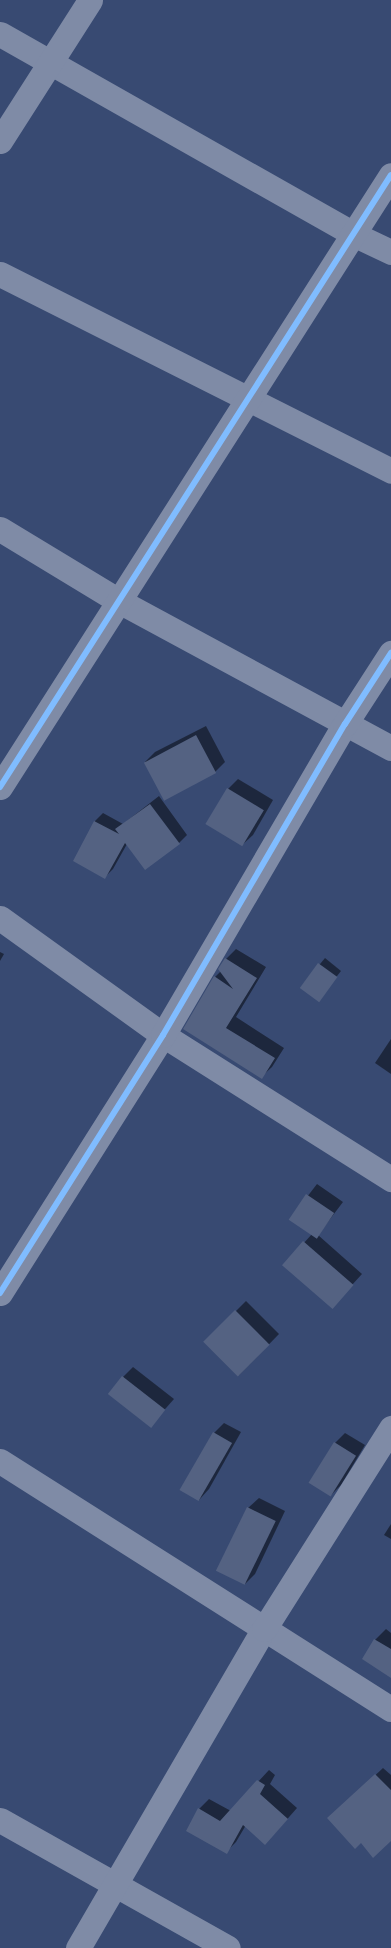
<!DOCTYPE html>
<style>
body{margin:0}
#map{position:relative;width:391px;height:1948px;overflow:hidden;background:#384a72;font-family:"PT Sans Narrow",sans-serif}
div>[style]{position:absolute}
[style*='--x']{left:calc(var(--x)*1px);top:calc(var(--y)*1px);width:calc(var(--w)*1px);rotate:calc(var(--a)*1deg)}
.shadow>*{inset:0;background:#0007}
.building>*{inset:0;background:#546282;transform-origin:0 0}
.minor>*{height:25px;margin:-12.5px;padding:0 12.5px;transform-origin:12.5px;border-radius:12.5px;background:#7f8ba6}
.cycleway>*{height:6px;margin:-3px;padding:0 3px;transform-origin:3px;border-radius:3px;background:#80bcff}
span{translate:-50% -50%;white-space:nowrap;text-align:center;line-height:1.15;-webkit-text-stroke:4px #20408a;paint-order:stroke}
</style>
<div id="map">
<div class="shadow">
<div style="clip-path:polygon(206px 726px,225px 762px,215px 772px,145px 762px,155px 752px)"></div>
<div style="clip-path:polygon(238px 779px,273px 800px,253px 835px,242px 845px,228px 789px)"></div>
<div style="clip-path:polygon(159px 796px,187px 835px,179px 843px,127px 844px,113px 869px,105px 877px,95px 821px,103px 813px,123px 824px)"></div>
<div style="clip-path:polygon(236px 949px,266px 967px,236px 1017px,284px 1048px,272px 1067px,261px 1077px,185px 1028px,215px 977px,221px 971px,226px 959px)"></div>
<div style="clip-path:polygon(0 952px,4px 954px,0 961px)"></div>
<div style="clip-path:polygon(325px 958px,341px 971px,322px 995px,301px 987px)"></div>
<div style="clip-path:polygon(391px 1039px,391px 1074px,375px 1063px)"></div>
<div style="clip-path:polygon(317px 1184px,343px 1202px,318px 1235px,362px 1274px,341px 1297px,284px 1265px,312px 1234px,290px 1219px)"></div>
<div style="clip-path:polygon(246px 1301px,279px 1334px,239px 1375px,236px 1311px)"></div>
<div style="clip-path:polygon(133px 1367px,174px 1399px,151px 1425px,123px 1377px)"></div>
<div style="clip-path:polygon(224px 1423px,241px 1432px,209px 1489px,199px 1500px,214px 1433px)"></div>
<div style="clip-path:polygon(345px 1433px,365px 1445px,341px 1485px,331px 1495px,335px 1443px)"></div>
<div style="clip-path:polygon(259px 1498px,285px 1511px,255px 1574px,245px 1584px,248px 1508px)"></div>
<div style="clip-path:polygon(391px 1524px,391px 1539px,384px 1535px)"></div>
<div style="clip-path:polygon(386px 1629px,391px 1633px,391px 1676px,363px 1659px,375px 1640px)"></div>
<div style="clip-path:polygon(383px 1768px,391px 1775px,391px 1840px,337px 1811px)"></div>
<div style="clip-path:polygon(269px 1770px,275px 1775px,270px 1784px,297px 1808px,275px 1833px,246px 1825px,236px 1842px,226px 1852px,199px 1809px,209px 1799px,231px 1811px)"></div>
</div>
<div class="building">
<div style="left:196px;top:735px;width:43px;height:59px;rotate:62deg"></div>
<div style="left:227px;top:788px;width:43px;height:42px;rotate:31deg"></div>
<div style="clip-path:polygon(150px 804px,180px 844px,145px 870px,125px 843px,105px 879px,73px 861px,94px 821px,119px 834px,115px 829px)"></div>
<div style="clip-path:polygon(225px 958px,257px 978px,226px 1028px,275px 1058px,262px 1079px,183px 1029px,214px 976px,233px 989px,218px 969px)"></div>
<div style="left:318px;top:963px;width:24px;height:31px;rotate:36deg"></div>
<div style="left:306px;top:1194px;width:34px;height:31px;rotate:34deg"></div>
<div style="left:303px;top:1241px;width:67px;height:32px;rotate:41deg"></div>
<div style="left:235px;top:1310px;width:49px;height:45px;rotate:45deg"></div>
<div style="left:122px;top:1376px;width:55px;height:23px;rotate:38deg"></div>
<div style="left:213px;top:1432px;width:22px;height:67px;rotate:30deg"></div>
<div style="left:334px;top:1442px;width:26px;height:48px;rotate:32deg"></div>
<div style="left:247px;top:1507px;width:32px;height:71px;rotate:26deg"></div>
<div style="clip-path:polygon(374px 1639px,391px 1649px,391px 1678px,362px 1659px)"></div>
<div style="clip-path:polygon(375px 1774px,391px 1790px,391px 1841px,373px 1858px,361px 1843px,355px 1849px,327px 1818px)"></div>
<div style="clip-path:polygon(257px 1780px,265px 1785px,260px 1794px,288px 1819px,265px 1845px,243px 1825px,227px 1854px,186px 1831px,198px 1808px,220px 1821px)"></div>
</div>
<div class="minor">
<div style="--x:0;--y:34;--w:406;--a:29.5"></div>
<div style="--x:353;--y:234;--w:42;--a:25.3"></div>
<div style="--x:0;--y:141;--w:167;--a:-57.4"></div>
<div style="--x:0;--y:274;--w:438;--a:26.7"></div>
<div style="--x:0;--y:529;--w:139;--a:31.2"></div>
<div style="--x:119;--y:601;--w:309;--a:28.4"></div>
<div style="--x:0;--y:787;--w:726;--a:-57.43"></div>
<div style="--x:0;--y:918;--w:201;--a:35.7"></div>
<div style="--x:163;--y:1035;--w:270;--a:32.3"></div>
<div style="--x:0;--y:1293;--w:305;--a:-57.7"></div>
<div style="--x:163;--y:1035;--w:360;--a:-59.7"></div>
<div style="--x:345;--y:724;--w:85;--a:-57.1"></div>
<div style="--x:0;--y:1461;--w:463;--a:32.4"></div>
<div style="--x:0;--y:1820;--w:261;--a:29.3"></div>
<div style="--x:78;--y:1948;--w:369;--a:-59.8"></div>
<div style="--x:264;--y:1629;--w:238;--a:-57.7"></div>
</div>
<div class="cycleway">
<div style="--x:0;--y:787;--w:726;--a:-57.43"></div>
<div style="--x:0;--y:1293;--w:305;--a:-57.7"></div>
<div style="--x:163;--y:1035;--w:360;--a:-59.7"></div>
<div style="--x:345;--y:724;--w:85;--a:-57.1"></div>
</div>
</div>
